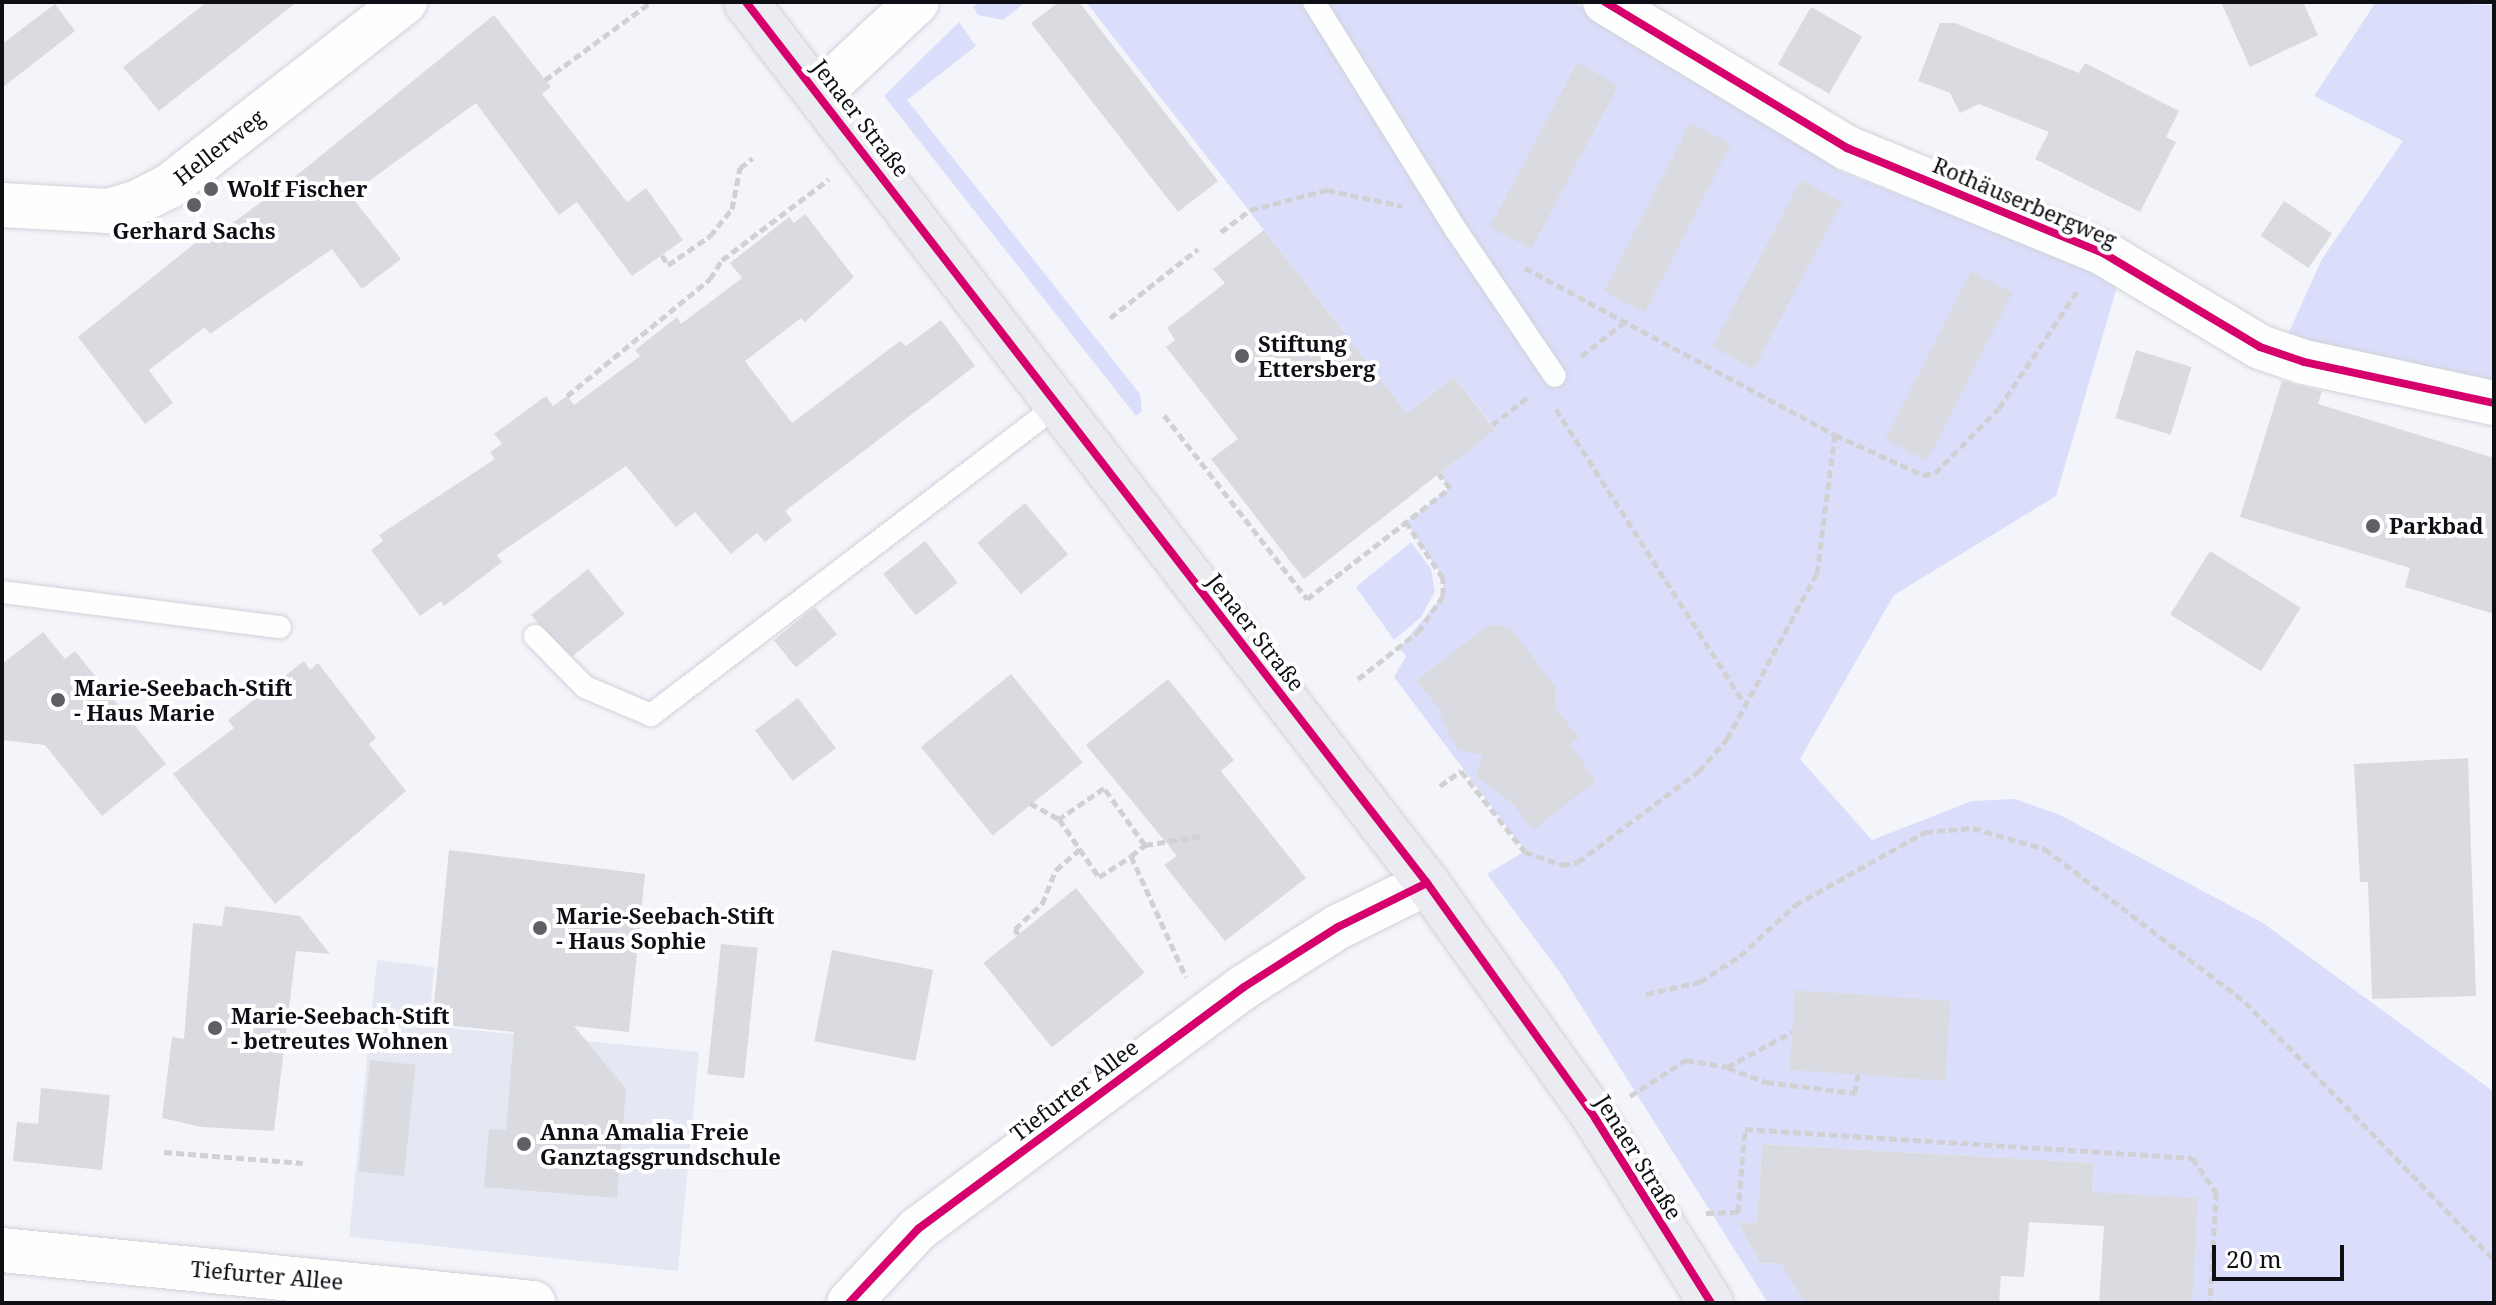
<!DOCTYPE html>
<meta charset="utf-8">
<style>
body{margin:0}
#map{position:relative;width:2496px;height:1305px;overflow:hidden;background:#f4f5fb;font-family:"Noto Serif",serif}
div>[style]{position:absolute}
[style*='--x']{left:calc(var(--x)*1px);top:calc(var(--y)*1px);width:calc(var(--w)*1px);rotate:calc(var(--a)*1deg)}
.built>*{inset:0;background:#e5e7f2}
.green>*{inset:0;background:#dbdefa}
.building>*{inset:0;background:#dadbe1;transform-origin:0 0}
.path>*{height:5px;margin-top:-2.5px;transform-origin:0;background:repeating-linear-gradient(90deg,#d1d1d4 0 8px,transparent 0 12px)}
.roads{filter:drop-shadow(0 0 2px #d1d2d8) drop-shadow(0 0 2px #d1d2d8)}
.lane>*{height:22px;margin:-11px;padding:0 11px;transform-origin:11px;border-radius:11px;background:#fdfefe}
.street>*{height:44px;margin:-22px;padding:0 22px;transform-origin:22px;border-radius:22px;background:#fdfefe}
.primary>*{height:44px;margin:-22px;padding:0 22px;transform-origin:22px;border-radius:22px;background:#ebecf1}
.cycleway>*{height:8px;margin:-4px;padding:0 4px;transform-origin:4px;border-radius:4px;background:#d6006c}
.dots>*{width:22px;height:22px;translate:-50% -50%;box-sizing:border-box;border:4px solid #fff;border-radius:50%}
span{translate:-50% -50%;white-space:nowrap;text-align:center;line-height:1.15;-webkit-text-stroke:8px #fff;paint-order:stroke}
.street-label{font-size:22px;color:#0e0f15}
.poi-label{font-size:22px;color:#0e0f15;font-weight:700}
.left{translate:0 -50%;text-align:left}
.frame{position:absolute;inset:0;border:4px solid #0e0f15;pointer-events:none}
.scale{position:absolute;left:2212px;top:1245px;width:132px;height:36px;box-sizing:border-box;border:4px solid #0e0f15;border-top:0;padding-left:10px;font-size:24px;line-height:28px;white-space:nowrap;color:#0e0f15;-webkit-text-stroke:6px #fff;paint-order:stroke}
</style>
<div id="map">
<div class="built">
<div style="clip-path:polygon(377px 960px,434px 967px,429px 1026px,699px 1052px,678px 1271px,349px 1237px)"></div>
</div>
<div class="green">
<div style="clip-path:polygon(979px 2px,1026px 2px,1003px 20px,978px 15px,973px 7px)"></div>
<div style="clip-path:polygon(1086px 2px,1573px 2px,1648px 41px,1841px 172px,2119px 280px,2056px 496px,1894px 595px,1800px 759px,1872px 840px,1972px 801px,2015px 799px,2060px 815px,2263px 923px,2494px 1092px,2494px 1303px,2192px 1303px,2092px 1192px,2094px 1163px,1762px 1144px,1757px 1223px,1738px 1222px,1760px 1263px,1781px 1264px,1805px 1303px,1768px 1303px,1561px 974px,1487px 874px,1525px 851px,1394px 677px,1406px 656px,1399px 648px,1443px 596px,1443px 578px,1406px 522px,1450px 488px,1439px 474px,1495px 429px,1454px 377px,1407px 413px)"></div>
<div style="clip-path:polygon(2376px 2px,2494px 5px,2494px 384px,2326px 350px,2288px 334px,2322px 259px,2403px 141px,2314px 96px)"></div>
<div style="clip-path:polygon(959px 22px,976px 46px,907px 100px,1140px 394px,1142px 411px,1136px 416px,884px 96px)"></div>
<div style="clip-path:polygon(1411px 542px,1431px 569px,1435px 592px,1421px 617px,1394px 640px,1356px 587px)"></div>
</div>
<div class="building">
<div style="clip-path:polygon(207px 2px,297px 2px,159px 111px,123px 67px)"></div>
<div style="clip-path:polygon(1059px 2px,1079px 2px,1218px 181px,1178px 212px,1031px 23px)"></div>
<div style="clip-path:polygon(2221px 2px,2303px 2px,2318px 35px,2250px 67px)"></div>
<div style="clip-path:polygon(55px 4px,75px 31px,2px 88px,2px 44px)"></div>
<div style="left:1811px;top:7px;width:59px;height:66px;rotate:30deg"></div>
<div style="clip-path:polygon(494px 15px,551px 87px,542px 94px,627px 202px,646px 188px,683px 240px,632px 276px,577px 202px,559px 215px,476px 103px,350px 195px,401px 259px,362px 289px,332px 249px,210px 334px,205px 327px,149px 370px,173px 403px,145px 424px,78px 337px,204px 236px,208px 241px,291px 180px)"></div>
<div style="clip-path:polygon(1940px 23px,1955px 23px,2079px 73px,2085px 63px,2179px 111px,2166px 137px,2176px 142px,2140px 212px,2035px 159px,2049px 132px,1979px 104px,1960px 113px,1950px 93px,1918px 81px)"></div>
<div style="left:1577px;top:63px;width:47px;height:186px;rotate:28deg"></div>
<div style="left:1690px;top:123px;width:46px;height:189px;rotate:27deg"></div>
<div style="left:1801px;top:180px;width:47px;height:189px;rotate:28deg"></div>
<div style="left:2284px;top:201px;width:58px;height:42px;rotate:34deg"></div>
<div style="clip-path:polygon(805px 214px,854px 277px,805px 322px,801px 318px,745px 361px,792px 423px,900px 341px,906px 346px,941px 320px,975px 366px,785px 511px,792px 520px,765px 542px,757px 533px,731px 554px,695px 512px,676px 527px,626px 466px,497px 555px,502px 562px,444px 606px,441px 601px,420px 616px,371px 550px,383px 541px,379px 535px,495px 459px,490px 452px,502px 444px,494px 434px,546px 396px,553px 406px,567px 396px,574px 405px,640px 356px,635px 350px,677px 317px,681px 324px,742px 278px,730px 263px,789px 217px,794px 223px)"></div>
<div style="clip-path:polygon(1264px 230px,1407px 413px,1454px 377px,1495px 430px,1304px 579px,1211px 459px,1238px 439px,1166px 347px,1175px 340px,1167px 328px,1225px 283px,1213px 269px)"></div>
<div style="left:1971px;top:271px;width:47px;height:189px;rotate:27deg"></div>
<div style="left:2136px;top:350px;width:58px;height:71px;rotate:17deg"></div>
<div style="clip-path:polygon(2282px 381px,2322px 391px,2318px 404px,2494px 458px,2494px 614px,2405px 587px,2410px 568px,2240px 517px)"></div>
<div style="left:1025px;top:503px;width:67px;height:62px;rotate:50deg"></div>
<div style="left:925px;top:541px;width:53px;height:53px;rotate:52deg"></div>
<div style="left:2210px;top:551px;width:107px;height:75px;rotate:32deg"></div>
<div style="left:588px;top:569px;width:58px;height:73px;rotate:51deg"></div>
<div style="left:815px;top:607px;width:35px;height:53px;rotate:51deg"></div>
<div style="clip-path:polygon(1488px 625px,1510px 627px,1555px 686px,1555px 707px,1579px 738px,1570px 744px,1596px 781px,1533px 830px,1513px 804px,1476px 776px,1483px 755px,1458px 750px,1439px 716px,1443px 713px,1416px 681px)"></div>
<div style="clip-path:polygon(43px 632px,65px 659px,75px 651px,166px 764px,102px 816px,45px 745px,2px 740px,2px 664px)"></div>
<div style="clip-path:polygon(304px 661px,310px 670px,318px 663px,376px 738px,369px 744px,406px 791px,275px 904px,173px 774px,234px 728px,228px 720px)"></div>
<div style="left:1011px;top:674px;width:114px;height:116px;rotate:51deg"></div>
<div style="clip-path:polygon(1168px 679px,1234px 760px,1221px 771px,1306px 878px,1225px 941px,1164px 865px,1177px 856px,1086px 745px)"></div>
<div style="left:798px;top:698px;width:63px;height:54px;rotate:53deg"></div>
<div style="clip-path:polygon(2468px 758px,2476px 996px,2372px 999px,2368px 882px,2360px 882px,2354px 764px)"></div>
<div style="clip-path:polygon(449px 850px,645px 874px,629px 1032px,574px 1026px,626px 1089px,617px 1198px,484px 1187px,489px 1129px,506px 1130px,514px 1032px,432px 1024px)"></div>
<div style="left:1076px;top:888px;width:109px;height:119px;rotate:51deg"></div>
<div style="clip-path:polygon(225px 906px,300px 916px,330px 954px,296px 951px,274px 1131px,202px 1127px,162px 1118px,172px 1037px,184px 1039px,193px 923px,222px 926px)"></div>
<div style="left:721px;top:944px;width:37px;height:131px;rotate:6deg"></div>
<div style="left:832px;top:950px;width:103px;height:93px;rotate:11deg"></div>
<div style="left:1795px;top:990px;width:156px;height:80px;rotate:4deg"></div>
<div style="left:370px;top:1060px;width:46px;height:112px;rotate:6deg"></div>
<div style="clip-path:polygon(41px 1088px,110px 1095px,102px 1170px,13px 1161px,17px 1122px,38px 1124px)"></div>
<div style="clip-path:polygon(1762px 1144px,2094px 1163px,2092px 1192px,2198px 1198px,2192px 1303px,2099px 1303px,2104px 1226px,2029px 1222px,2024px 1277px,2001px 1276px,1999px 1303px,1805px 1303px,1781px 1264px,1760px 1263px,1738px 1222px,1757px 1223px)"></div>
</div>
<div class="path">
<div style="--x:545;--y:80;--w:132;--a:-36.3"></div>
<div style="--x:1221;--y:232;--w:36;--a:-37"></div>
<div style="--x:1250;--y:210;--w:80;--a:-14.6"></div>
<div style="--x:1327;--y:190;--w:77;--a:12"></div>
<div style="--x:662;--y:255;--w:12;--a:59"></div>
<div style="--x:668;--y:265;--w:51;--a:-34.6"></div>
<div style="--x:710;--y:236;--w:35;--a:-51"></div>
<div style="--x:732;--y:209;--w:42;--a:-79"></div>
<div style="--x:740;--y:168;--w:16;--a:-38"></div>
<div style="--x:1525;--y:268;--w:352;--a:28.3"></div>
<div style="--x:1835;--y:435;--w:97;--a:24.4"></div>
<div style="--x:1923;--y:475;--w:12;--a:-9"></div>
<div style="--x:1935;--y:473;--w:91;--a:-45.4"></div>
<div style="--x:1999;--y:408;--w:142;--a:-56.2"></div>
<div style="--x:1110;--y:318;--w:112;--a:-38.1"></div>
<div style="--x:1581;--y:356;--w:56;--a:-37.7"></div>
<div style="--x:567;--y:396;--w:185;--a:-39.3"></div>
<div style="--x:710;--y:279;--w:22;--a:-58"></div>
<div style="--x:722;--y:260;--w:134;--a:-37.1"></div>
<div style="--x:1556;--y:409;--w:347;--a:57.4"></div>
<div style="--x:1164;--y:415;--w:233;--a:52.1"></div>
<div style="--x:1307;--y:599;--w:181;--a:-37.8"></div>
<div style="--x:1450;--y:488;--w:18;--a:-128"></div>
<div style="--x:1492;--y:425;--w:47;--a:-38.1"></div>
<div style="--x:1358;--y:679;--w:76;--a:-38.1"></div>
<div style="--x:1418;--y:632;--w:44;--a:-55.2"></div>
<div style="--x:1443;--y:596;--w:18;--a:-90"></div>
<div style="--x:1443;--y:578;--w:67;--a:-123.5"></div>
<div style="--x:1440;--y:786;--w:26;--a:-36"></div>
<div style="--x:1461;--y:771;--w:103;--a:51.7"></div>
<div style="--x:1525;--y:852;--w:39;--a:19"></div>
<div style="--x:1562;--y:865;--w:16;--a:-11"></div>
<div style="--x:1578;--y:862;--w:151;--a:-36.9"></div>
<div style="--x:1699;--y:771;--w:43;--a:-48.8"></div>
<div style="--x:1727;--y:739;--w:189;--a:-61.5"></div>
<div style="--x:1817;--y:573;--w:139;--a:-82.6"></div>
<div style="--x:1030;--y:803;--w:33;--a:29"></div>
<div style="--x:1145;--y:845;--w:57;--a:-9.1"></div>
<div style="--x:1131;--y:856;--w:18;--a:-38"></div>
<div style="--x:1145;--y:845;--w:70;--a:-125.7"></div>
<div style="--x:1104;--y:788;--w:55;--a:145.4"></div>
<div style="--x:1059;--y:819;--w:70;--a:55.4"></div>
<div style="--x:1099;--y:877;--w:38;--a:-33"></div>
<div style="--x:1131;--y:856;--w:133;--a:65.6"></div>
<div style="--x:1018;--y:934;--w:6;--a:-121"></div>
<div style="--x:1015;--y:929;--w:37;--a:-43"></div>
<div style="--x:1042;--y:904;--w:37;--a:-68"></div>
<div style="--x:1056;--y:870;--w:32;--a:-41"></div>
<div style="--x:1646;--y:994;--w:55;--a:-12.5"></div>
<div style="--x:1700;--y:982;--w:48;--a:-33"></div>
<div style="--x:1740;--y:956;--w:75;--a:-42.8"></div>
<div style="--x:1795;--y:905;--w:149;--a:-29.3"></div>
<div style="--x:1925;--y:832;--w:48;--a:-4.8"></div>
<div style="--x:1973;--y:828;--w:75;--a:16.3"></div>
<div style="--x:2045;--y:849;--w:252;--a:37.4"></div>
<div style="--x:2245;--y:1002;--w:359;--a:46"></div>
<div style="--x:1728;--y:1068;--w:40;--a:20.2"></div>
<div style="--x:1766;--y:1082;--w:90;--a:7"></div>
<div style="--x:1855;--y:1093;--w:19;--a:-81"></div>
<div style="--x:1630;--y:1096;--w:67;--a:-32.7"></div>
<div style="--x:1686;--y:1060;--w:42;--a:9.7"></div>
<div style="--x:1727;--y:1067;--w:74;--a:-28.3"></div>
<div style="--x:164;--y:1152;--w:139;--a:4.5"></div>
<div style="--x:1706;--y:1213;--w:32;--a:-2"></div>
<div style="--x:1738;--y:1212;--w:83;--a:-85.2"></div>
<div style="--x:1745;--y:1129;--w:448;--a:3.7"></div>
<div style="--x:2192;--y:1158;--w:42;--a:54.8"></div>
<div style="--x:2216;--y:1192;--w:111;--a:93.1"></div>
</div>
<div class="roads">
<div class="lane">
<div style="--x:1314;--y:2;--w:269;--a:58.1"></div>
<div style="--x:1456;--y:230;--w:176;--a:55.9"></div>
<div style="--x:2;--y:592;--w:280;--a:7.2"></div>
<div style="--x:535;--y:636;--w:71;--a:45.6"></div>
<div style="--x:585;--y:687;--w:72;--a:23"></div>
<div style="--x:651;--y:715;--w:513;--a:-37.32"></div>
</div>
<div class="street">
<div style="--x:1605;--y:2;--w:283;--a:31.1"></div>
<div style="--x:1847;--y:148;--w:277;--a:22.3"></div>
<div style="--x:2103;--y:253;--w:183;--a:30.9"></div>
<div style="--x:2260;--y:347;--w:46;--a:18.8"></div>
<div style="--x:2304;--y:362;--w:194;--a:12.2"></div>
<div style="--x:820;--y:93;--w:133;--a:-43.2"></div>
<div style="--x:2;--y:205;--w:106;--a:3.2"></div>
<div style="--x:108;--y:211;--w:29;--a:-16"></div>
<div style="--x:136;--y:203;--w:36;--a:-27"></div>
<div style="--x:168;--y:187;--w:301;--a:-38"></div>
<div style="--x:2;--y:1250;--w:534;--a:5.7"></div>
<div style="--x:849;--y:1303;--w:101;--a:-47"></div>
<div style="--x:918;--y:1229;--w:406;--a:-36.6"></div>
<div style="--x:1244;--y:987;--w:112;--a:-32.6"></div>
<div style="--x:1338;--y:927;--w:99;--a:-26.3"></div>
</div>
<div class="primary">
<div style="--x:746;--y:2;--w:1114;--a:52.3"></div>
<div style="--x:1427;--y:883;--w:289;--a:54.4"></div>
<div style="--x:1595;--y:1118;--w:218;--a:57.9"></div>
</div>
</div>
<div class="cycleway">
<div style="--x:746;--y:2;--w:1114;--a:52.3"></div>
<div style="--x:1427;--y:883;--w:289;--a:54.4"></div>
<div style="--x:1595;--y:1118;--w:218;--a:57.9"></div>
<div style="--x:1605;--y:2;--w:283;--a:31.1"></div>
<div style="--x:1847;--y:148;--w:277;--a:22.3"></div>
<div style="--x:2103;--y:253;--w:183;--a:30.9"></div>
<div style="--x:2260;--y:347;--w:46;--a:18.8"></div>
<div style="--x:2304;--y:362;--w:194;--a:12.2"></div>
<div style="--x:849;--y:1303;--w:101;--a:-47"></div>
<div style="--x:918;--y:1229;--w:406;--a:-36.6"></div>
<div style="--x:1244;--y:987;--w:112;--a:-32.6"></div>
<div style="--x:1338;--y:927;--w:99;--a:-26.3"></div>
</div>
<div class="dots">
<div style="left:211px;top:189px;background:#5e6066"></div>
<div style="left:194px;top:205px;background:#5e6066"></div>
<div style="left:1242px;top:356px;background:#5e6066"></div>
<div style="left:2373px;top:526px;background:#5e6066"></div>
<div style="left:58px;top:700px;background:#5e6066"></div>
<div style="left:540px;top:928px;background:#5e6066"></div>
<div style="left:215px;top:1028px;background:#5e6066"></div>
<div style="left:524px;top:1144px;background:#5e6066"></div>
</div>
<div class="street-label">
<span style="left:861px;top:118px;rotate:52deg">Jenaer Straße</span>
<span style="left:219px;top:147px;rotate:-38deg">Hellerweg</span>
<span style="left:2025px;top:202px;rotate:23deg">Rothäuserbergweg</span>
<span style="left:1256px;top:632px;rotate:52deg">Jenaer Straße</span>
<span style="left:1074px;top:1090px;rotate:-37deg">Tiefurter Allee</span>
<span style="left:1639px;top:1157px;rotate:58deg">Jenaer Straße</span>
<span style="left:267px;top:1275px;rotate:5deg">Tiefurter Allee</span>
</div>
<div class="poi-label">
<span class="left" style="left:227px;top:189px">Wolf Fischer</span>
<span style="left:194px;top:231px">Gerhard Sachs</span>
<span class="left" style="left:1258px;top:356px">Stiftung<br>Ettersberg</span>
<span class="left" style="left:2389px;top:526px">Parkbad</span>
<span class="left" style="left:74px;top:700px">Marie-Seebach-Stift<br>- Haus Marie</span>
<span class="left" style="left:556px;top:928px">Marie-Seebach-Stift<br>- Haus Sophie</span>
<span class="left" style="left:231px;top:1028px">Marie-Seebach-Stift<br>- betreutes Wohnen</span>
<span class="left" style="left:540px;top:1144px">Anna Amalia Freie<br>Ganztagsgrundschule</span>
</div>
<div class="frame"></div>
<div class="scale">20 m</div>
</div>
